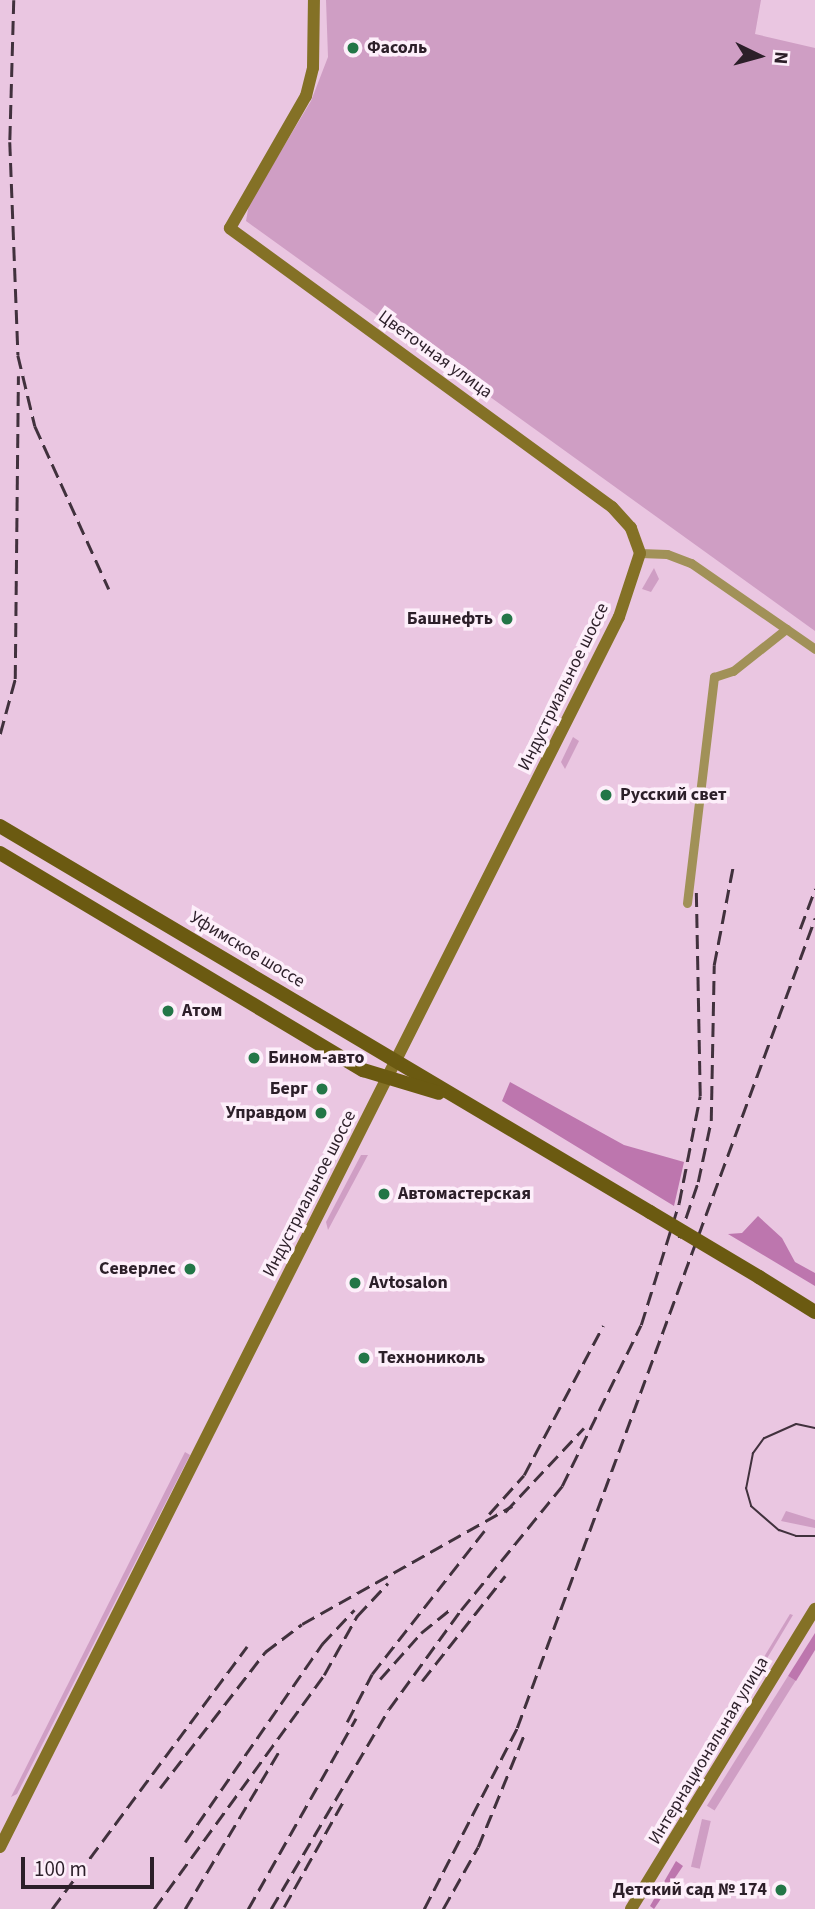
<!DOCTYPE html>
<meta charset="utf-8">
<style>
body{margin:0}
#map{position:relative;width:815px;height:1909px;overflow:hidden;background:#eac6e1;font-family:"Source Sans 3",sans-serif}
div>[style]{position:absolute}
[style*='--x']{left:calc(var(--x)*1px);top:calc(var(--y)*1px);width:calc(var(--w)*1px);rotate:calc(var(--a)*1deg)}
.green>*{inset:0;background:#cf9ec4;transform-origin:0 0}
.forest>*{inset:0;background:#bd76ae}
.street>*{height:9px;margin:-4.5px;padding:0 4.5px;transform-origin:4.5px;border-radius:4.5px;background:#a19158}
.secondary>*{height:12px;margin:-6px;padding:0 6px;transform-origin:6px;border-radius:6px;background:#847126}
.primary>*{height:14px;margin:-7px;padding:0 7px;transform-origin:7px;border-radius:7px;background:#6b5a11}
.tram>*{height:2px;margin:-1px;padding:0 1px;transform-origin:1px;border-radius:1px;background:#41313d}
.rail>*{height:2.5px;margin-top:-1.25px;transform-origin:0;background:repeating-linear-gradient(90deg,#41313d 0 14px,transparent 0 21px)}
.primary-bridge>*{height:14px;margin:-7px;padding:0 7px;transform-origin:7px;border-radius:7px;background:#6b5a11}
.dots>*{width:19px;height:19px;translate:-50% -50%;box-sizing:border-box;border:4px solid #fdeffa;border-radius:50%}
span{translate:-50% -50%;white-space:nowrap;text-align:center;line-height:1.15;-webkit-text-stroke:7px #fdeffa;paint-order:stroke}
.poi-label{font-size:18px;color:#2c1f29;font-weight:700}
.left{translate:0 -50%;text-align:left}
.right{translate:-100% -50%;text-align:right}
.street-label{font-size:18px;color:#2c1f29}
.north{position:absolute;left:724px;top:21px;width:70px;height:70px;-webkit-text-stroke:5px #fdeffa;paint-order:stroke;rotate:95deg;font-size:19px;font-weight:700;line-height:28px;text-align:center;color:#2c1f29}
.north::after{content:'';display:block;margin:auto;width:24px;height:32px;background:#2c1f29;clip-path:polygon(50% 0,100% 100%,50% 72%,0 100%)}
.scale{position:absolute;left:21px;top:1857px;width:133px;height:32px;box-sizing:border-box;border:4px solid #2c1f29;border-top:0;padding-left:9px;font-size:21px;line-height:24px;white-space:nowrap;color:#2c1f29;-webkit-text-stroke:5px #fdeffa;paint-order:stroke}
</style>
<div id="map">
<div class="green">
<div style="clip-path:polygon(326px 0,761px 0,755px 34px,815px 48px,815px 631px,246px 221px,249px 204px,311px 101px,328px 57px)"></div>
<div style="clip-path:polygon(654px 568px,659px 579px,651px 592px,642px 589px)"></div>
<div style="clip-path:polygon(573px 737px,579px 741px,565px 769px,561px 762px)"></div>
<div style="clip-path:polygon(361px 1155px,368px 1155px,328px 1230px,326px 1222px)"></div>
<div style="clip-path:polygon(185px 1452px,190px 1455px,17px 1794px,11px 1797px)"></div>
<div style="clip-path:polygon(786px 1511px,815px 1520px,815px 1528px,781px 1521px)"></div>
<div style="clip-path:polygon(790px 1614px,793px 1615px,724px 1730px,721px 1728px)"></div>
<div style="left:788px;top:1676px;width:9px;height:153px;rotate:32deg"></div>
<div style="left:702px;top:1819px;width:9px;height:49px;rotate:13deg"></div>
</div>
<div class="forest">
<div style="clip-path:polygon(510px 1082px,624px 1145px,684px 1162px,674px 1206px,502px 1101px)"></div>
<div style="clip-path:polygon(758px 1216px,782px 1238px,795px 1262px,815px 1273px,815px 1286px,728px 1234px,742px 1233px)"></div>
<div style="clip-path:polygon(815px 1633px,815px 1650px,796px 1681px,788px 1676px)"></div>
<div style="clip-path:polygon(676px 1861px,683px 1866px,654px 1909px,650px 1906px)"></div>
</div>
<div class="street">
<div style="--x:640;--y:553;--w:27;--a:2"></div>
<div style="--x:667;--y:554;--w:26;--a:21"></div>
<div style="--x:691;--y:563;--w:151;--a:34.7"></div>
<div style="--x:687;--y:903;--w:228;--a:-83.2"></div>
<div style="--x:714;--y:677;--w:20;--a:-18"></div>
<div style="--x:733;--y:671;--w:68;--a:-38.4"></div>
</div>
<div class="secondary">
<div style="--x:0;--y:1847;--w:1377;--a:-63.29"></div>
<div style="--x:619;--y:617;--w:67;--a:-71.8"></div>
<div style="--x:640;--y:553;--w:27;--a:-110"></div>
<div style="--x:631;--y:528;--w:28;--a:-132"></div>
<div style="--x:612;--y:507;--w:473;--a:-143.9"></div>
<div style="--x:230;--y:228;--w:152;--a:-60.1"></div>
<div style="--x:306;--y:96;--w:29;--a:-76"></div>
<div style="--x:313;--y:68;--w:68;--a:-89.2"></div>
<div style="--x:631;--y:1909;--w:352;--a:-58.5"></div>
</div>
<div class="primary">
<div style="--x:0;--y:826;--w:756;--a:30.7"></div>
<div style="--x:0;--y:853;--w:423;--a:30.9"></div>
<div style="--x:363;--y:1070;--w:79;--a:16.8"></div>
<div style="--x:759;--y:1277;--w:66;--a:32"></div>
</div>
<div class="tram">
<div style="--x:815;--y:1428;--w:19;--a:-168"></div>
<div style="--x:796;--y:1424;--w:35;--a:156"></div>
<div style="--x:764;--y:1438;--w:19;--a:126"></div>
<div style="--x:753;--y:1453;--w:36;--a:101"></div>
<div style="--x:746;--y:1488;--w:19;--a:74"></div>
<div style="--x:751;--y:1506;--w:37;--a:41"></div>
<div style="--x:779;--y:1530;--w:18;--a:19"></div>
<div style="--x:796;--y:1536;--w:19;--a:0"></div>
</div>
<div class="rail">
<div style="--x:14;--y:0;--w:142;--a:91.6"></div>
<div style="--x:10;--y:142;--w:213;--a:87.8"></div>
<div style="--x:18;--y:355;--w:73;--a:76.5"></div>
<div style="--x:35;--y:426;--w:179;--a:65.6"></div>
<div style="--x:0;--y:734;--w:57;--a:-74.7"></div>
<div style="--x:15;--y:679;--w:303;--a:-89.4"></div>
<div style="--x:800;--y:929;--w:43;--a:-69.4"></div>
<div style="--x:679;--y:1238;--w:59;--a:-71.3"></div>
<div style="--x:698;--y:1182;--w:62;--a:-78"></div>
<div style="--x:711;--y:1121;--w:156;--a:-88.9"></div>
<div style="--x:714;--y:965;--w:101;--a:-79.1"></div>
<div style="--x:505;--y:1512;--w:115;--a:-46.8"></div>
<div style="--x:489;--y:1514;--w:52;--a:-48.1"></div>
<div style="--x:524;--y:1475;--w:169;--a:-62.1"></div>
<div style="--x:380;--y:1679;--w:62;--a:-48.3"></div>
<div style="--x:421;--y:1633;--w:40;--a:-39"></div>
<div style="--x:422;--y:1681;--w:134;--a:-51.7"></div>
<div style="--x:347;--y:1722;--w:54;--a:-62.5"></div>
<div style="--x:372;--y:1674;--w:182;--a:-51.9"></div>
<div style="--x:160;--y:1788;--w:172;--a:-52.3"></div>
<div style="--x:265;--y:1652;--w:46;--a:-37.1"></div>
<div style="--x:302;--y:1624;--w:241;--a:-29.3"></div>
<div style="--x:185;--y:1842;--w:241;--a:-55.3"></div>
<div style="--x:322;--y:1644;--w:47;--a:-46.7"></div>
<div style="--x:284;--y:1907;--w:123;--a:-60.7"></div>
<div style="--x:52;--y:1909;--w:327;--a:-53.4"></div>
<div style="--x:154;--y:1909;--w:289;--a:-54"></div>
<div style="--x:324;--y:1675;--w:68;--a:-60.8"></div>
<div style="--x:357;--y:1616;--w:45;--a:-46.8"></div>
<div style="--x:185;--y:1909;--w:182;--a:-59.2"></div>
<div style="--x:248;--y:1909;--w:219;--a:-60.5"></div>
<div style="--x:271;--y:1909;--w:232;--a:-59.5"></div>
<div style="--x:389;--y:1709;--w:122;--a:-54"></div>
<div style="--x:461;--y:1610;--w:160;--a:-50.8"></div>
<div style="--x:562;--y:1486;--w:179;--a:-63.9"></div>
<div style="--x:641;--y:1325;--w:128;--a:-72.7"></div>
<div style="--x:679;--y:1203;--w:109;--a:-78.9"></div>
<div style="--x:700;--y:1096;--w:206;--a:-91.1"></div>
<div style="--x:424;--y:1909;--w:203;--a:-62.8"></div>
<div style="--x:517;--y:1728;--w:863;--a:-69.8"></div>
<div style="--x:443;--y:1909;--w:71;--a:-60.6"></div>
<div style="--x:478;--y:1847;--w:121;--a:-67.7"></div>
</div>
<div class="primary-bridge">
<div style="--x:650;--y:1212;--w:127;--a:30.8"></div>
</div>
<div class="dots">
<div style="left:353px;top:48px;background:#237647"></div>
<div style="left:507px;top:619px;background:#237647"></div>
<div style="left:606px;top:795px;background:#237647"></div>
<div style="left:168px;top:1011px;background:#237647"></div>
<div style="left:254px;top:1058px;background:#237647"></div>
<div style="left:322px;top:1089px;background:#237647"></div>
<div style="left:321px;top:1113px;background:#237647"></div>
<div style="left:384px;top:1194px;background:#237647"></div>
<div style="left:190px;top:1269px;background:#237647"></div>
<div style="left:355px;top:1283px;background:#237647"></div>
<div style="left:364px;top:1358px;background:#237647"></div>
<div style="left:781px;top:1890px;background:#237647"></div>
</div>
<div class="poi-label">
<span class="left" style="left:367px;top:48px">Фасоль</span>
<span class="right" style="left:493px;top:619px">Башнефть</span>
<span class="left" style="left:620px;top:795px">Русский свет</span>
<span class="left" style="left:182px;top:1011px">Атом</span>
<span class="left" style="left:268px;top:1058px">Бином-авто</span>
<span class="right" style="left:308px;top:1089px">Берг</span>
<span class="right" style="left:307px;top:1113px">Управдом</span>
<span class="left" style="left:398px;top:1194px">Автомастерская</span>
<span class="right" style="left:176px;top:1269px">Северлес</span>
<span class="left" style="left:369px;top:1283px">Avtosalon</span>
<span class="left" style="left:378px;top:1358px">Технониколь</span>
<span class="right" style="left:767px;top:1890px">Детский сад № 174</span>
</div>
<div class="street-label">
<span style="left:435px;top:355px;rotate:36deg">Цветочная улица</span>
<span style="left:564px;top:687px;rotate:-64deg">Индустриальное шоссе</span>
<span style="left:247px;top:950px;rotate:31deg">Уфимское шоссе</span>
<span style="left:310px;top:1194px;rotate:-63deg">Индустриальное шоссе</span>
<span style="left:709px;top:1751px;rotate:-59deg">Интернациональная улица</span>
</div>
<div class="north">N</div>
<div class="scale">100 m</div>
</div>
